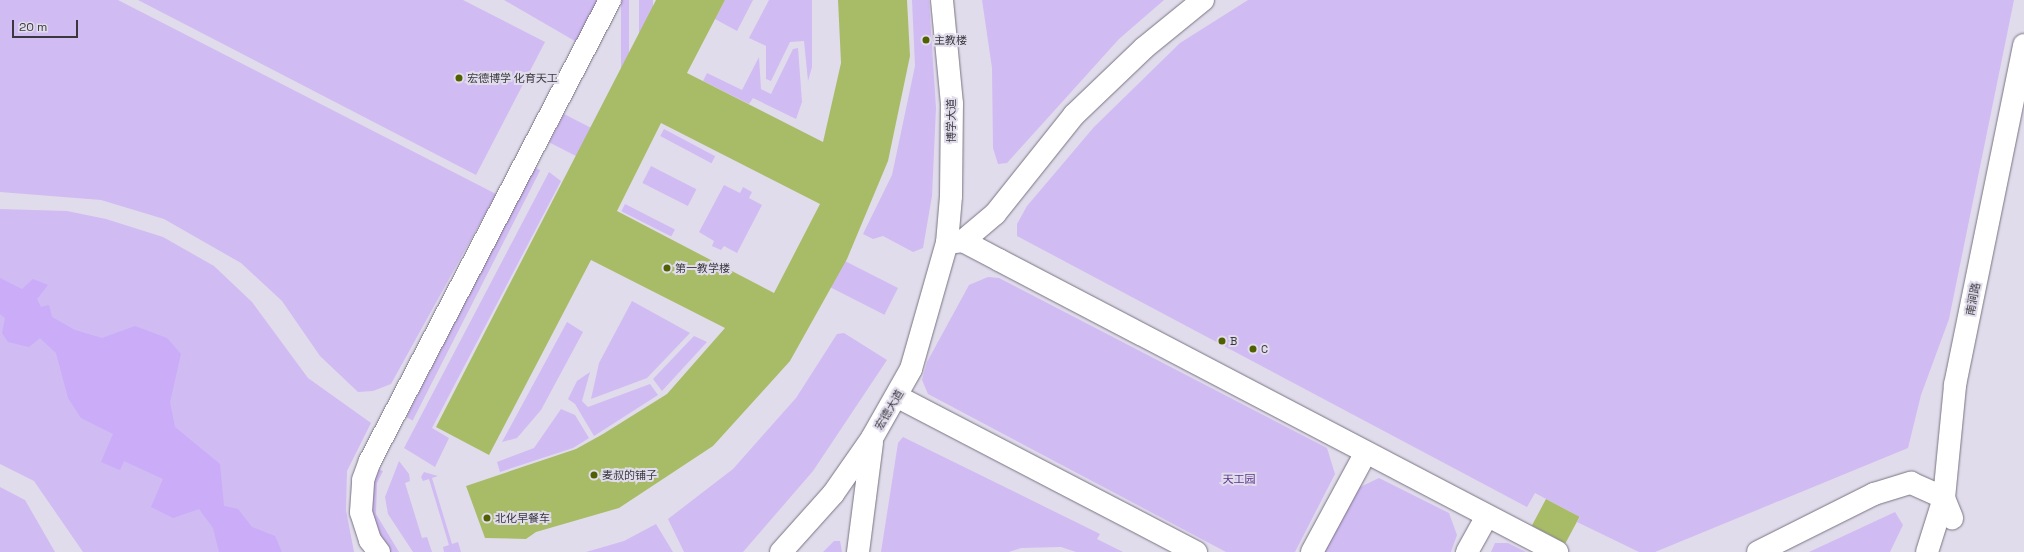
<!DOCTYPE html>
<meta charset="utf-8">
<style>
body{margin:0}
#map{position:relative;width:2024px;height:552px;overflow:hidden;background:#e1dceb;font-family:"Space Grotesk","Noto Sans SC",sans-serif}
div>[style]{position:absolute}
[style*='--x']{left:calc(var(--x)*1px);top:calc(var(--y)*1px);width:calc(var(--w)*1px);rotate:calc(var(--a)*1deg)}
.green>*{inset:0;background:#d0bbf3;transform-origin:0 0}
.water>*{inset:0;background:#caacf9}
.building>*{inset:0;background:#a8bc68;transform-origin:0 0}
.roads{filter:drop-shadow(0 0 1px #787380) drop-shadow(0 0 1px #787380)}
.minor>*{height:22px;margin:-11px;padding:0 11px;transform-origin:11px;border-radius:11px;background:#fff}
.major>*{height:22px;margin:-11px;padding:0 11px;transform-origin:11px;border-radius:11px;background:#fff}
.dots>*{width:11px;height:11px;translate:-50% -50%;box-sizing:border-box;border:2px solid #e1dceb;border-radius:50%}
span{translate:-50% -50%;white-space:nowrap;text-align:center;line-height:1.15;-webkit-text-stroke:4px #e1dceb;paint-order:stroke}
.poi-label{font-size:11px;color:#3a383e}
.left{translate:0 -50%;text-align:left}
.street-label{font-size:11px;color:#3a383e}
.park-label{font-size:11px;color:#5d348c}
.scale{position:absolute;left:12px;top:20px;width:66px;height:18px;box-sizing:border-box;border:2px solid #3a383e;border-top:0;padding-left:5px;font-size:12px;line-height:14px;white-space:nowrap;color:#3a383e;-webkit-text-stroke:3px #e1dceb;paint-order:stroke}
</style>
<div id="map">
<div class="green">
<div style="clip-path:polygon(0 0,118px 0,496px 194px,391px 384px,373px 391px,358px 392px,320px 356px,282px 301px,241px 263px,164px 219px,101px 200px,0 192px)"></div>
<div style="clip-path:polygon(138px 0,463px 0,545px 42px,476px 175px)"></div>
<div style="clip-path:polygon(504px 0,603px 0,580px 44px)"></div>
<div style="left:621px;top:0;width:8px;height:87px"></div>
<div style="left:639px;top:0;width:14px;height:97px"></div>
<div style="clip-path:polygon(725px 0,753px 0,737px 31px,715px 19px)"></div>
<div style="clip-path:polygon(769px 0,812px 0,812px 67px,808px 81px,804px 41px,790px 42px,771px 81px,766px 79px,766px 46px,749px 38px)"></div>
<div style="clip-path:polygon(912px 0,929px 0,936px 108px,932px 196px,923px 248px,913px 252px,883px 236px,873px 239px,863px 234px,892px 175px,915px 66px)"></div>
<div style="clip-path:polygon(982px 0,1164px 0,1119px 39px,1007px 163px,998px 164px,993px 148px,992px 68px)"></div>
<div style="clip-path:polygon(1248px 0,2014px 0,1949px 319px,1921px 395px,1908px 448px,1655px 552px,1639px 552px,1577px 522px,1580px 517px,1535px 493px,1527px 507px,1017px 236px,1017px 224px,1027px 206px,1094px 127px,1180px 43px)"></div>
<div style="clip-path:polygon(798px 48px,802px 102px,796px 119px,753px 98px,749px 104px,703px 81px,707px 73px,742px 90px,759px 57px,761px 89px,771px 94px,793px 49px)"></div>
<div style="left:564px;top:114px;width:77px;height:32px;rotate:27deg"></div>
<div style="left:664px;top:129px;width:58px;height:8px;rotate:28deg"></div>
<div style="left:651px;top:166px;width:51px;height:19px;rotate:27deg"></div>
<div style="left:534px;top:167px;width:7px;height:281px;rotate:27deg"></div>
<div style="clip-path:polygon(549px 172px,561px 181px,432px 428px,449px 438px,435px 467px,404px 448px)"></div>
<div style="clip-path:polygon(724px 185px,740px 193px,743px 187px,752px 192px,749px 198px,762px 205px,737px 253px,724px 246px,721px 250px,712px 246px,714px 241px,699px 232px)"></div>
<div style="left:625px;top:204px;width:56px;height:8px;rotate:27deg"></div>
<div style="clip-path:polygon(0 209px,67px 211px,106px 219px,163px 237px,214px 266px,252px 302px,308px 378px,371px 423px,347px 471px,346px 510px,354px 552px,83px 552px,34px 481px,0 464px)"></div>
<div style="left:841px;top:259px;width:64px;height:30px;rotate:27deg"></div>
<div style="clip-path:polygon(988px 277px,999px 278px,1327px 448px,1335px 474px,1295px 552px,1226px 552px,928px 394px,922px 380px,927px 362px,969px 285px)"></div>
<div style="clip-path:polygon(632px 301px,690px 333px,647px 378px,591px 399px,599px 363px)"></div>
<div style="clip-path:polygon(567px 322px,583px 332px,541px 410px,517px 438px,502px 442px)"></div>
<div style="clip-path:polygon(844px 333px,887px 360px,813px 471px,743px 552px,684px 552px,668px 519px,733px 469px,796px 398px,837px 334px)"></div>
<div style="clip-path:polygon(694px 336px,707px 342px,662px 391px,653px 379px)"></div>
<div style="clip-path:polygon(590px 372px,582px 401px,588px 407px,650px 384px,658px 395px,594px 436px,575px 404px,568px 399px,577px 381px)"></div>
<div style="clip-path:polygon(561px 409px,575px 415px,589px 438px,573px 448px,500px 472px,497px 462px,534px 448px)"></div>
<div style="clip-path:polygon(903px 437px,1092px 530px,1100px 534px,1097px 539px,1123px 552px,1076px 552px,1061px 547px,1021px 548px,1009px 552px,881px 552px,898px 443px)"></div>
<div style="clip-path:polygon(399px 461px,409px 474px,410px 481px,405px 483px,422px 538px,427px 537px,432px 552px,413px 552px,388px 514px,385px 497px)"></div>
<div style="clip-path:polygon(378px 469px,383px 471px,377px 483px,376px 514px,399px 552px,390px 552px,371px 522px,370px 491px)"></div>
<div style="clip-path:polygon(424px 472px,438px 476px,432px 478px,452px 544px,458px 542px,461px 552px,444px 552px,443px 547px,449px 545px,429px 479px,423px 481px,421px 477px)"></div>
<div style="clip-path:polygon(1379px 478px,1449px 513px,1457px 535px,1451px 552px,1324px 552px,1358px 488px)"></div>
<div style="clip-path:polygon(0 487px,25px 500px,55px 552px,0 552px)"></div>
<div style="clip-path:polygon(1895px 512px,1903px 525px,1890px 552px,1809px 552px)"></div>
<div style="clip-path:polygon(656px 524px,673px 552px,586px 552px,624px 541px)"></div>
<div style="clip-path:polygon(834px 541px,840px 541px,842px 552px,823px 552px)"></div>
<div style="clip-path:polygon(1495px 543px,1508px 543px,1526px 552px,1491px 552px)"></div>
</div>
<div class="water">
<div style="clip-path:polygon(0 278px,22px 289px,33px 279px,48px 285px,37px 299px,41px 307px,49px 305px,52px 317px,75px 330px,102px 338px,135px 326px,167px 338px,181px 354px,170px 402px,175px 427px,220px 464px,224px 506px,238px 509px,252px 527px,275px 536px,282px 552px,219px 552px,213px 528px,199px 509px,173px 518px,151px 507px,163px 479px,124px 461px,120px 470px,101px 462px,113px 434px,81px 418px,68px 398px,56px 353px,40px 338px,29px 347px,8px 342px,2px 333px,5px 318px,0 314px)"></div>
</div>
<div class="building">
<div style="clip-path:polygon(evenodd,656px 0,725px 0,687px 73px,823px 142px,841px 63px,838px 0,907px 0,910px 56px,888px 161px,847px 259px,790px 361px,713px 446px,619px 508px,536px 532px,526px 539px,485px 538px,466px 486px,576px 449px,603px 434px,667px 394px,725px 328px,591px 260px,489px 455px,436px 427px,656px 0,661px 123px,820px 204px,774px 293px,617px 211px,661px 123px)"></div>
<div style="left:1546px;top:499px;width:38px;height:30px;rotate:28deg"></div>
</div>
<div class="roads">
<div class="minor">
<div style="--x:963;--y:241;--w:42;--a:-40.2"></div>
<div style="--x:995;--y:214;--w:127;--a:-51.4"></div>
<div style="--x:1074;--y:115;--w:97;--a:-43.7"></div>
<div style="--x:1144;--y:48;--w:76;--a:-39.1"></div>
<div style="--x:947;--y:243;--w:16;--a:-7"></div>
<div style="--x:963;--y:241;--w:41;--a:27.8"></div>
<div style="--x:999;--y:260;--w:630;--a:27.62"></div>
<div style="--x:898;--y:397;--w:336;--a:27.5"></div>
<div style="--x:379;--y:552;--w:15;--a:-127"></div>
<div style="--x:370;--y:540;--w:29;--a:-108"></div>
<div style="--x:361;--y:512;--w:32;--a:-86"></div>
<div style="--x:363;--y:480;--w:20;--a:-70"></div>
<div style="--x:370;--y:461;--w:520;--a:-62.5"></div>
<div style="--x:781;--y:552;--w:78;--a:-48.1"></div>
<div style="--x:833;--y:494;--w:68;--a:-55.1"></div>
<div style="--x:872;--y:438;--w:79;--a:-60.5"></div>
<div style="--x:911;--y:369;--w:131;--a:-74.1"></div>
<div style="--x:947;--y:243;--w:47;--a:-85.1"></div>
<div style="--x:951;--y:196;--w:92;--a:-89.4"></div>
<div style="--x:952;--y:104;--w:104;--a:-95.5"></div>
<div style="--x:858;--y:552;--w:110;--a:-82.7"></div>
<div style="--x:1312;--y:552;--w:111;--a:-61.6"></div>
<div style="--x:1467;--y:552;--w:41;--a:-60.9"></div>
<div style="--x:1758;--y:552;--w:130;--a:-26.6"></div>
<div style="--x:1874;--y:494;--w:39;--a:-17"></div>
<div style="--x:1911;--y:483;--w:36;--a:24"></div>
<div style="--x:1944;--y:498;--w:22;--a:68"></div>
</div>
<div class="major">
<div style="--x:1927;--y:552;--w:57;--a:-72.5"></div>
<div style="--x:1944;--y:498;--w:114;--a:-84.4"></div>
<div style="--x:1955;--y:385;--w:347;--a:-78.5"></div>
</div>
</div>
<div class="dots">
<div style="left:926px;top:40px;background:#505f00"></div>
<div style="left:459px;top:78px;background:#505f00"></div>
<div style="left:667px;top:268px;background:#505f00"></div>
<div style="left:1222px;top:341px;background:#505f00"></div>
<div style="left:1253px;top:349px;background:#505f00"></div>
<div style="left:594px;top:475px;background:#505f00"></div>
<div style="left:487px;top:518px;background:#505f00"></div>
</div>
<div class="poi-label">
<span class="left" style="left:934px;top:40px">主教楼</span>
<span class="left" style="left:467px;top:78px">宏德博学 化育天工</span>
<span class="left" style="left:675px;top:268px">第一教学楼</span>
<span class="left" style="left:1230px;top:341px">B</span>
<span class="left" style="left:1261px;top:349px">C</span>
<span class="left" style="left:602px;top:475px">麦叔的铺子</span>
<span class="left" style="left:495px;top:518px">北化早餐车</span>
</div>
<div class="street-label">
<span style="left:951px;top:121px;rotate:-90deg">博学大道</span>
<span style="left:1973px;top:299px;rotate:-79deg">南涧路</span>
<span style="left:889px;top:410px;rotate:-59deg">宏德大道</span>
</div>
<div class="park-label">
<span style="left:1239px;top:479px">天工园</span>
</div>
<div class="scale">20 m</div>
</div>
